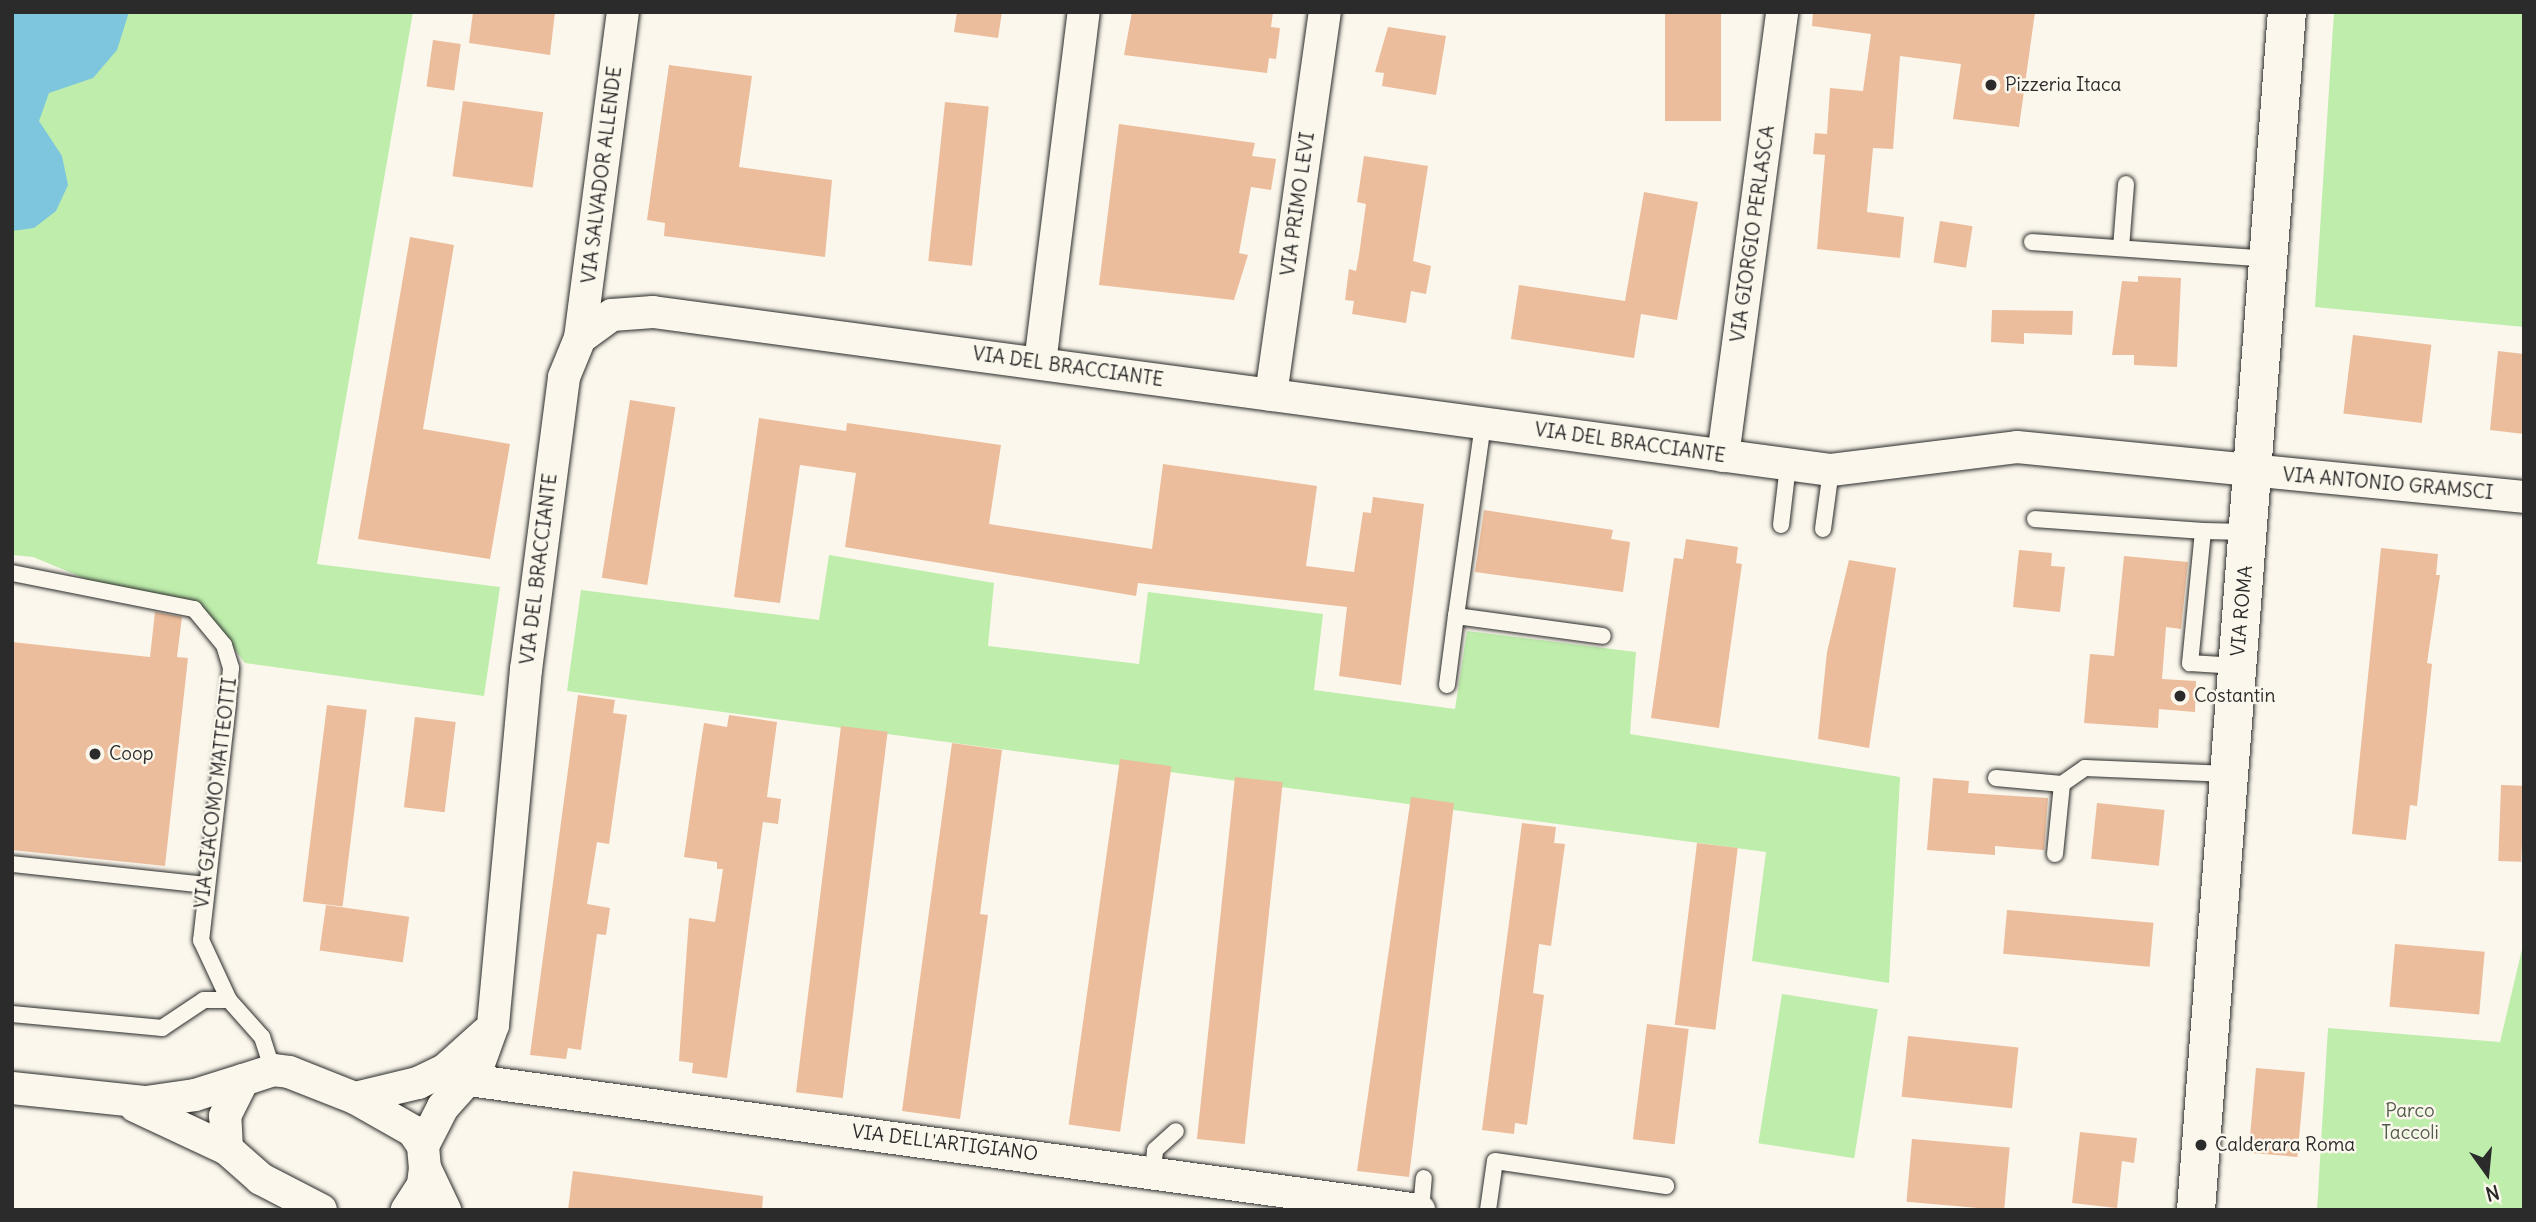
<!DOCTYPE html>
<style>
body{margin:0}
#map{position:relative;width:2536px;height:1222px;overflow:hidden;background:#fbf7ec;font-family:Delius,sans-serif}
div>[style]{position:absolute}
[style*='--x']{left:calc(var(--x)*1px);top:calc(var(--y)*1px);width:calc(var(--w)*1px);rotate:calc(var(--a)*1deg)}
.green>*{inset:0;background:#beedac;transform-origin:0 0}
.water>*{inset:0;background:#7dc6de}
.building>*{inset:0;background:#ecbd9c;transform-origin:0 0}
.roads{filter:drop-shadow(0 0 2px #2b2b2b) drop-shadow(0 0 2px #2b2b2b)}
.service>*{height:16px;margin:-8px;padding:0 8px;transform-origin:8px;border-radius:8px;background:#fbf7ec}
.minor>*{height:32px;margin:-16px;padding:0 16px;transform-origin:16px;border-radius:16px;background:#fbf7ec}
.tertiary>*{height:38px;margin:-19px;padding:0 19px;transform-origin:19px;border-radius:19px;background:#fbf7ec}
.dots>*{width:19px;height:19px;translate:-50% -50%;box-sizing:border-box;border:4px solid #fbf7ec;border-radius:50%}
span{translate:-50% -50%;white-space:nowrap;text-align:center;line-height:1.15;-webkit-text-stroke:5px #fbf7ec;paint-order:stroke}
.poi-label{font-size:19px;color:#2b2b2b}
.left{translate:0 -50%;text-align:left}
.street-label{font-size:19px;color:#2b2b2b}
.park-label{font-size:19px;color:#505c4b}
.frame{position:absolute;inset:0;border:14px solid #2b2b2b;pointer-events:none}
.north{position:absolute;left:2452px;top:1138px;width:70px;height:70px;-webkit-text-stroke:5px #fbf7ec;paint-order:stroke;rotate:165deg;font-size:19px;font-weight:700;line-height:28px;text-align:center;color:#2b2b2b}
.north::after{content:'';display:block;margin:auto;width:24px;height:32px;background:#2b2b2b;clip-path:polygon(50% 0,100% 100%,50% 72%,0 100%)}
</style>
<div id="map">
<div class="green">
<div style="clip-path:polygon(12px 12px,413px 12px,317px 564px,500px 587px,484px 696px,245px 663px,199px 602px,103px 586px,33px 557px,12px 555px)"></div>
<div style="clip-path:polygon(2334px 12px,2524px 12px,2524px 327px,2315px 307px)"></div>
<div style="clip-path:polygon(829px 555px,994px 583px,988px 646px,1139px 664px,1148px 592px,1323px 614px,1314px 690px,1455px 709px,1467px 631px,1636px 652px,1630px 734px,1900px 777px,1889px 983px,1752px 961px,1766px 852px,567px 691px,581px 590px,819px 620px)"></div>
<div style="clip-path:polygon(2524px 941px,2524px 1210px,2317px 1210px,2328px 1028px,2500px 1042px)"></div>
<div style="left:1782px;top:994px;width:97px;height:151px;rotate:9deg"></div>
</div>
<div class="water">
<div style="clip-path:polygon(12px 12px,129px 12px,117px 50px,93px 78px,49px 93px,39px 121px,62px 156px,68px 185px,56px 211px,34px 228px,12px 231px)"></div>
</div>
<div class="building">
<div style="clip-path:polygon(473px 12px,555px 12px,550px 55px,469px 43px)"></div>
<div style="clip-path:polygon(957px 12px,1002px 12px,998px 38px,954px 32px)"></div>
<div style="clip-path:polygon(1132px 12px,1273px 12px,1271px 27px,1280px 28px,1276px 59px,1269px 58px,1267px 73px,1124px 55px)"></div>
<div style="left:1665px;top:12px;width:56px;height:109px"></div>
<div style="clip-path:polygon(1813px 12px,2035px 12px,2019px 127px,1953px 119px,1961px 64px,1900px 56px,1893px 149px,1873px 148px,1867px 212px,1904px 217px,1900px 258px,1817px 249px,1825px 155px,1813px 154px,1815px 133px,1827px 134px,1830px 88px,1863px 91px,1871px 34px,1812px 26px)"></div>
<div style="clip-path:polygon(1388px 27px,1446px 36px,1436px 95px,1382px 86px,1384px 73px,1375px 72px)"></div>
<div style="left:433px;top:40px;width:28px;height:47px;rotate:8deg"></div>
<div style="clip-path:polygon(669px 65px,752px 76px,739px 167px,832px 180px,825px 257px,664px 236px,665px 223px,647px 220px)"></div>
<div style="left:463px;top:101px;width:81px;height:76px;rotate:8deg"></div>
<div style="left:945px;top:102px;width:44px;height:160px;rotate:6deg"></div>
<div style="clip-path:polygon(1119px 124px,1255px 143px,1252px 156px,1276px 159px,1271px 190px,1251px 187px,1239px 253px,1248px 255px,1234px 300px,1099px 285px)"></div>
<div style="clip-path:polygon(1364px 156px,1428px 166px,1413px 261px,1431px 266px,1426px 294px,1411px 291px,1406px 323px,1352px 314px,1354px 301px,1345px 300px,1349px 269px,1356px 271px,1359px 255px,1366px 204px,1357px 202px)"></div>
<div style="clip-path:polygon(1644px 192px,1698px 202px,1677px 320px,1641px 314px,1634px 358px,1511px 339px,1519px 285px,1625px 301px)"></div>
<div style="left:1940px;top:221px;width:33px;height:42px;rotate:9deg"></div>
<div style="clip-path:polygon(410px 237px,454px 245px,423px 429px,510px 444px,490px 559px,358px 539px)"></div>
<div style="clip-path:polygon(2138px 276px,2181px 278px,2177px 367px,2134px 365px,2134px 355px,2112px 355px,2122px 281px,2138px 282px)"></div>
<div style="clip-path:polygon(1992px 310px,2073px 311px,2072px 335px,2024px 333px,2024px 344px,1991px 342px)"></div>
<div style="left:2353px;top:335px;width:79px;height:79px;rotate:7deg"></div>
<div style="clip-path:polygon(2498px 351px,2524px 354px,2524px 434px,2490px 430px)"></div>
<div style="left:630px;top:400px;width:46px;height:180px;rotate:9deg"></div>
<div style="clip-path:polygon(759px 418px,846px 431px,847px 423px,1001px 445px,989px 524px,1152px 549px,1163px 464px,1317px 486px,1306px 566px,1354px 572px,1363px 512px,1371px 513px,1373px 497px,1424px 504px,1401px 685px,1339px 676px,1347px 607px,1138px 583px,1136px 596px,845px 547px,856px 473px,800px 465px,780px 603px,734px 597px)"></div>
<div style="clip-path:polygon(1484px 510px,1613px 530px,1611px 539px,1630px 542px,1623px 592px,1475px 572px)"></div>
<div style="clip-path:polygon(1686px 539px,1738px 547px,1736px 563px,1742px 564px,1719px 728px,1651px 718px,1674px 558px,1683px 559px)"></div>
<div style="clip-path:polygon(2381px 548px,2438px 554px,2436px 575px,2440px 575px,2427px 663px,2432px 664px,2417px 806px,2410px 805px,2406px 840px,2352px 834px)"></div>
<div style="clip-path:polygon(2019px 550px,2052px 553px,2051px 566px,2065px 567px,2060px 612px,2013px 607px)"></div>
<div style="clip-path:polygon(2124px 556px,2188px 562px,2181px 629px,2166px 627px,2162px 679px,2196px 681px,2195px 712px,2159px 709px,2158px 728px,2084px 723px,2090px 654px,2114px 656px)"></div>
<div style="clip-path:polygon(1849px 560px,1896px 568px,1869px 748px,1818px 739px,1827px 652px)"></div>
<div style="clip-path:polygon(155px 612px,182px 617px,177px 657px,188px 658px,165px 866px,12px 850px,12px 642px,150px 657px)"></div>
<div style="clip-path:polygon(578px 695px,615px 700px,613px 713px,627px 715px,609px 844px,597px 842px,587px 904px,610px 908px,606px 935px,597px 934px,581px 1050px,568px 1048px,566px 1059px,530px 1055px)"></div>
<div style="left:327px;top:705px;width:40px;height:198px;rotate:7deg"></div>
<div style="clip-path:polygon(729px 715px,777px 722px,767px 797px,781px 799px,778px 824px,763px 822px,727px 1078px,692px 1073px,693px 1063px,679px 1061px,689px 918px,715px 922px,723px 869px,717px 869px,717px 862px,684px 857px,696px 774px,704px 723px,727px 727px)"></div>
<div style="left:415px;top:717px;width:41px;height:91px;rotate:7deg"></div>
<div style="left:841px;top:726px;width:47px;height:369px;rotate:7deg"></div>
<div style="clip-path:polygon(952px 743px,1002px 750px,980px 914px,988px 915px,960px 1119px,902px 1111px)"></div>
<div style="left:1120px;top:759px;width:52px;height:369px;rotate:8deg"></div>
<div style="left:1235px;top:777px;width:48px;height:364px;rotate:6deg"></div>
<div style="clip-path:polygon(1933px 778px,1969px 781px,1968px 793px,2048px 798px,2044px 850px,1995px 846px,1995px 855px,1927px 850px)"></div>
<div style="left:2501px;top:785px;width:23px;height:76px;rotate:2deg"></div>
<div style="clip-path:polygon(1411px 797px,1454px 803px,1409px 1177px,1357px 1171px)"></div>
<div style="left:2097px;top:803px;width:68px;height:56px;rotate:6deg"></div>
<div style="clip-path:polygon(1522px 823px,1556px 827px,1554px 843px,1565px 844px,1551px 946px,1539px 944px,1533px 993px,1544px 995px,1527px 1125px,1515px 1123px,1514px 1134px,1482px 1130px)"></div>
<div style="left:1697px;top:843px;width:41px;height:183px;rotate:7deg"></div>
<div style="left:326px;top:905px;width:84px;height:46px;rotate:8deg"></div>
<div style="left:2007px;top:910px;width:147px;height:44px;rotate:5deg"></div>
<div style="left:2395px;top:944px;width:90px;height:63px;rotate:5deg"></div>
<div style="left:1647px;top:1024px;width:42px;height:116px;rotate:7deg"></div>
<div style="left:1908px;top:1036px;width:111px;height:61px;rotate:6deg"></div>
<div style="left:2256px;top:1068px;width:49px;height:85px;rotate:5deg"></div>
<div style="clip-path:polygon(2080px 1132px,2137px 1138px,2134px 1163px,2122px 1161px,2117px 1208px,2072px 1203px)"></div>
<div style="left:1912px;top:1139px;width:98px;height:63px;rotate:5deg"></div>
<div style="clip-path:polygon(573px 1171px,763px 1196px,762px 1210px,568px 1210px)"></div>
</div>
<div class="roads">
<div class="service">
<div style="--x:2032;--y:242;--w:238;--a:4.1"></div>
<div style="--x:2121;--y:248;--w:64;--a:-85.5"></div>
<div style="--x:1483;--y:424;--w:194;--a:98"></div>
<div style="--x:1456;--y:616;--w:148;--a:7.7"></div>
<div style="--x:2035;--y:519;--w:168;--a:4.1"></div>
<div style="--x:2203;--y:531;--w:133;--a:95.6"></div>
<div style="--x:2190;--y:663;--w:47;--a:3.7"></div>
<div style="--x:1781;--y:525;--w:60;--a:-83.3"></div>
<div style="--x:1823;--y:529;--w:60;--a:-82.3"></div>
<div style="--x:2203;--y:531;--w:45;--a:1.3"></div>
<div style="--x:12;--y:573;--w:186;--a:11.2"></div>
<div style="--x:194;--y:609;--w:47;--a:50.2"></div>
<div style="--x:224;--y:645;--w:24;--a:73"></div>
<div style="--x:231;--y:668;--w:36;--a:95"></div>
<div style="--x:228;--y:704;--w:238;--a:96.5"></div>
<div style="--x:201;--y:940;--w:66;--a:65"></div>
<div style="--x:229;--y:1000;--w:50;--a:48.3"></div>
<div style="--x:262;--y:1037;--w:35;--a:72"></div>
<div style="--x:1447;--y:685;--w:70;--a:-82.6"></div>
<div style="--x:1996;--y:778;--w:66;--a:5.2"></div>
<div style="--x:2062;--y:784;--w:28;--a:-35"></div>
<div style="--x:2085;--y:768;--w:144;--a:2.4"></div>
<div style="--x:2055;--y:854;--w:70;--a:-84.3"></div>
<div style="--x:12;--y:864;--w:194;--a:6.2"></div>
<div style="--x:12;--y:1014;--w:151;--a:5.3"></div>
<div style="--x:162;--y:1028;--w:50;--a:-33.7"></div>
<div style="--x:204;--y:1000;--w:25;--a:0"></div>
<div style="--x:1153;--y:1170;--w:20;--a:-84"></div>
<div style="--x:1155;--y:1150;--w:28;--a:-42"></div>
<div style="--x:1421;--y:1210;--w:32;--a:-85"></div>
<div style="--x:1488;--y:1210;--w:49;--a:-81.9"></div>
<div style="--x:1495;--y:1161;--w:173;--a:8.3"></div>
</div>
<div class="minor">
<div style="--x:580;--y:338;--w:329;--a:-82.5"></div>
<div style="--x:1040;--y:363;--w:354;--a:-82.9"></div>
<div style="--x:1271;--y:395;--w:387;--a:-82"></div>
<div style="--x:1723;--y:456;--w:448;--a:-82.4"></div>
<div style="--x:469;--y:1080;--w:959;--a:7.79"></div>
<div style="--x:12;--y:1088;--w:135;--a:6"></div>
<div style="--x:146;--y:1102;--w:49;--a:-8.1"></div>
<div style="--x:195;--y:1095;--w:50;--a:-17.4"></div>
<div style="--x:355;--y:1098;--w:65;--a:-13.4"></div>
<div style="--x:418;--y:1083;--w:30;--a:-26"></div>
<div style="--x:445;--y:1070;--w:54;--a:-42"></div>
<div style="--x:135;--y:1106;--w:102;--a:25.1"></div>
<div style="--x:423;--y:1146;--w:44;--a:-62.9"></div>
<div style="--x:443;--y:1107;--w:51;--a:-48.2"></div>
<div style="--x:477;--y:1069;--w:47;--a:-70"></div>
<div style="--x:493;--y:1025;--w:357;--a:-84.7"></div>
<div style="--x:526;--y:670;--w:295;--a:-82.6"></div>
<div style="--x:564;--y:377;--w:42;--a:-67.7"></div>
<div style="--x:580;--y:338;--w:39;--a:-36"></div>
<div style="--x:612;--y:315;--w:41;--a:-4.2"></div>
<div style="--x:653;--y:312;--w:1189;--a:7.64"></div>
<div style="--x:1831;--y:470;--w:187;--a:-7"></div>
<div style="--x:2017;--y:447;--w:509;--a:5.63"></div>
<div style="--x:425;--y:1168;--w:47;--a:64.5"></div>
<div style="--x:321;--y:1210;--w:68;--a:-152.7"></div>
<div style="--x:261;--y:1179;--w:45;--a:-138.6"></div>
<div style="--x:227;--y:1149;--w:33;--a:-93"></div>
<div style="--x:225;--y:1116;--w:40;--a:-63.4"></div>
<div style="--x:243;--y:1080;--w:32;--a:-18"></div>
<div style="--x:273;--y:1070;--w:16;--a:7"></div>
<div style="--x:289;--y:1072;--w:71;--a:21.5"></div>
<div style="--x:355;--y:1098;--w:67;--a:29.6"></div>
<div style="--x:413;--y:1131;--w:18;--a:56"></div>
<div style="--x:423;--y:1146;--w:22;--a:85"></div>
<div style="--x:425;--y:1168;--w:17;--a:97"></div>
<div style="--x:423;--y:1185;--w:30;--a:123"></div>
</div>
<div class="tertiary">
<div style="--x:2196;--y:1210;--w:1201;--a:-85.66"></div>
</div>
</div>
<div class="dots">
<div style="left:1991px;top:85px;background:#2b2b2b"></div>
<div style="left:2180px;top:696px;background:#2b2b2b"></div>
<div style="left:95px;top:754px;background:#2b2b2b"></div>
<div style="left:2201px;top:1145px;background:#2b2b2b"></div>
</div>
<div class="poi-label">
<span class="left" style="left:2005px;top:85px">Pizzeria Itaca</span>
<span class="left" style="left:2194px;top:696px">Costantin</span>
<span class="left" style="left:109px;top:754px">Coop</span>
<span class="left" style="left:2215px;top:1145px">Calderara Roma</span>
</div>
<div class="street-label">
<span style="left:602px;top:175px;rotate:-83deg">VIA SALVADOR ALLENDE</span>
<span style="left:1298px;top:204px;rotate:-82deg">VIA PRIMO LEVI</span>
<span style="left:1753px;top:234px;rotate:-82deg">VIA GIORGIO PERLASCA</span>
<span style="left:1068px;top:367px;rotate:8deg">VIA DEL BRACCIANTE</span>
<span style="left:1630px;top:443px;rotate:8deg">VIA DEL BRACCIANTE</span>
<span style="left:2388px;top:484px;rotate:5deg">VIA ANTONIO GRAMSCI</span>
<span style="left:539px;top:569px;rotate:-83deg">VIA DEL BRACCIANTE</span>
<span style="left:2242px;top:611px;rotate:-85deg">VIA ROMA</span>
<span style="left:216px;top:793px;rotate:-83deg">VIA GIACOMO MATTEOTTI</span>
<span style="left:945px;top:1143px;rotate:7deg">VIA DELL'ARTIGIANO</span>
</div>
<div class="park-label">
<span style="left:2410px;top:1122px">Parco<br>Taccoli</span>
</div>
<div class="frame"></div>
<div class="north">N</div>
</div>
